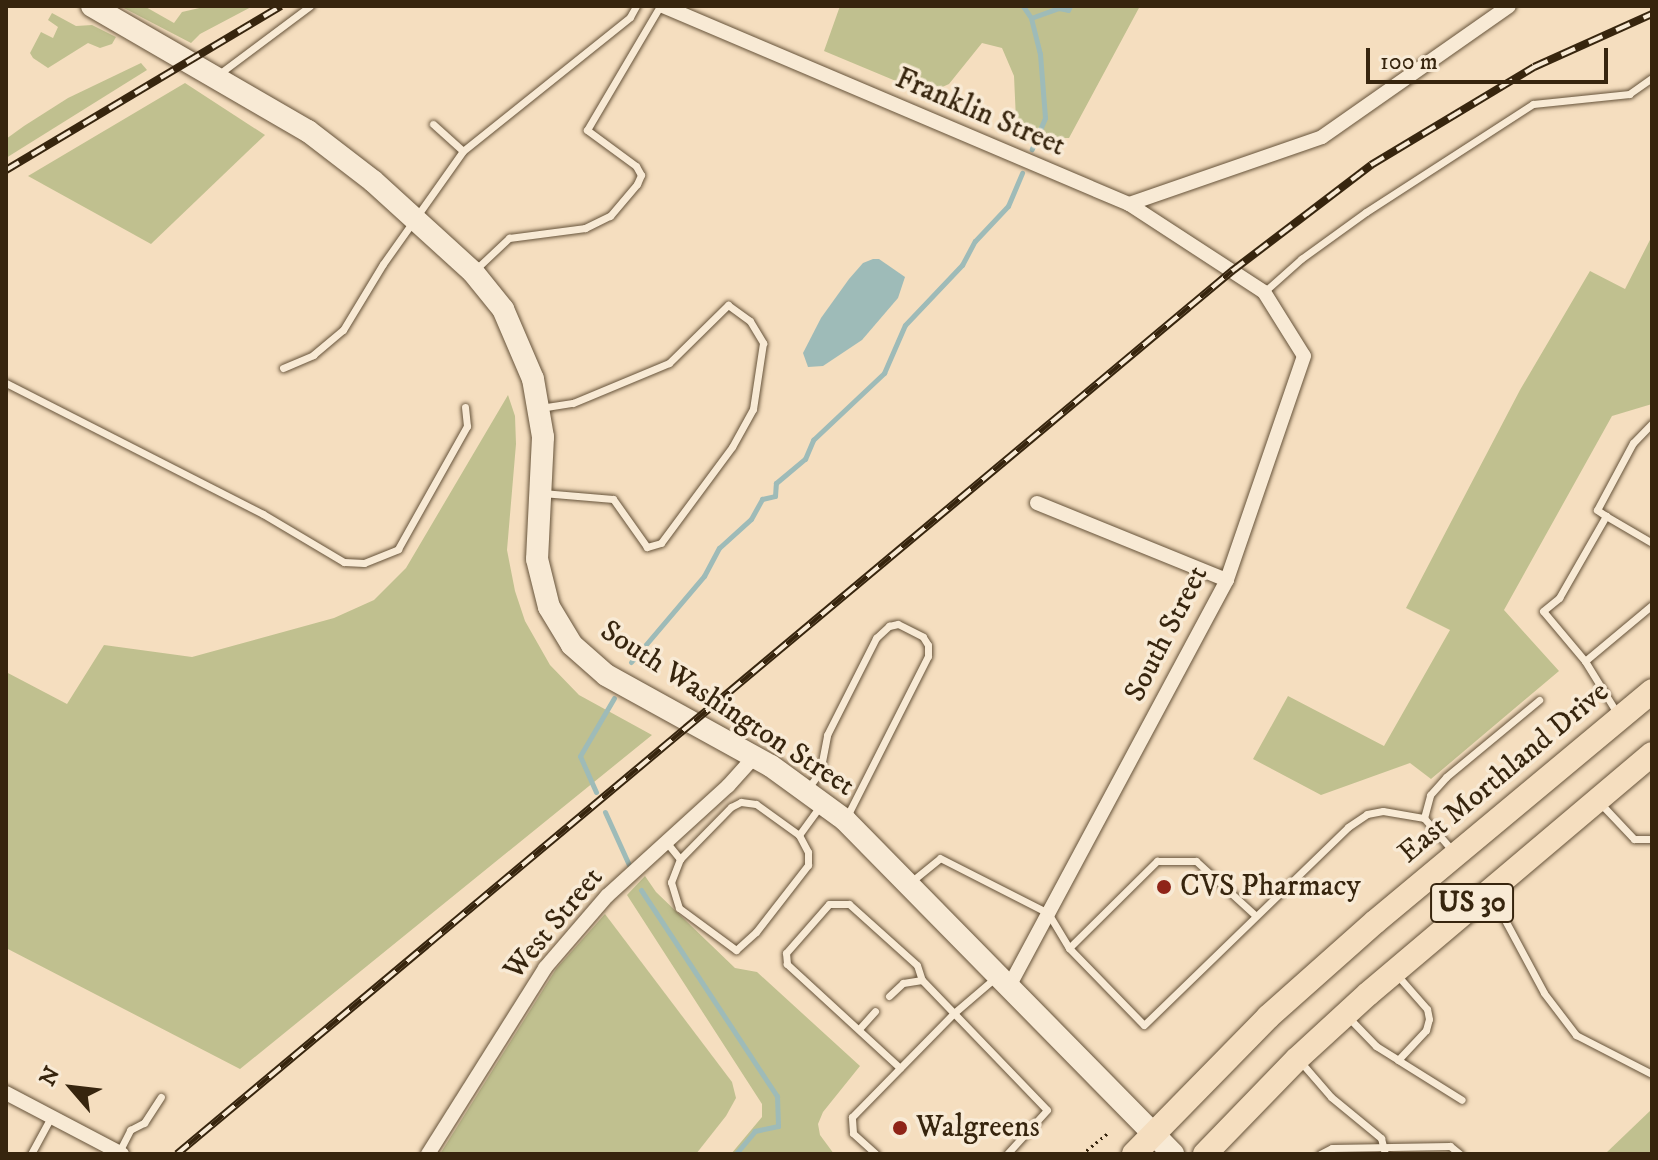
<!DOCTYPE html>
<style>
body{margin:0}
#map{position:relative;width:1658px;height:1160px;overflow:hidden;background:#f5debf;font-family:"IM FELL DW Pica",serif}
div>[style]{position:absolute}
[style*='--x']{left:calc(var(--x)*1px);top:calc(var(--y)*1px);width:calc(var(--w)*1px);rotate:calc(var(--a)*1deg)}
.green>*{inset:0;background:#c0c08f}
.water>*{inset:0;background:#9ebbb8}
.stream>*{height:5px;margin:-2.5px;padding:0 2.5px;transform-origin:2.5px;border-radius:2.5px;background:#9ebbb8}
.path>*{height:3px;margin-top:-1.5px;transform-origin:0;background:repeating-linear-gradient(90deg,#37250e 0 2px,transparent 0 6px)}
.roads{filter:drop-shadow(0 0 2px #66533a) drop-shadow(0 0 2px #66533a)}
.service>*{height:7px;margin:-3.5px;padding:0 3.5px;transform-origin:3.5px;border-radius:3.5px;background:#f8ead5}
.minor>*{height:14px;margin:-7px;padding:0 7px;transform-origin:7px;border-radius:7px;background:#f8ead5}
.secondary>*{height:22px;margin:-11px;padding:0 11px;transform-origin:11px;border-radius:11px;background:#f8ead5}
.trunk>*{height:24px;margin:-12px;padding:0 12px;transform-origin:12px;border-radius:12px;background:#f5debf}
.rail>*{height:8px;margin-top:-4px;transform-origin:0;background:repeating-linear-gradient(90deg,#f8ead5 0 15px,#37250e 0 30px);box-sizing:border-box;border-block:2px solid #37250e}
.dots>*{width:22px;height:22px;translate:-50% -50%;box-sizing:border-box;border:4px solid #f8ead5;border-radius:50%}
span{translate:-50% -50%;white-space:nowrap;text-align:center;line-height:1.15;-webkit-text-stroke:7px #f8ead5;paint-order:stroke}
.shield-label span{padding:2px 6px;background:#f8ead5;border:2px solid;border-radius:6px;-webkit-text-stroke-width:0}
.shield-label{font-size:28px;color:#37250e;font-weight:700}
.street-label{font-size:30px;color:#37250e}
.poi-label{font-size:30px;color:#37250e}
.left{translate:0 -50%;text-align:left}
.frame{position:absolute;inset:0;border:8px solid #37250e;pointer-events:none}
.north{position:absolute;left:32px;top:1048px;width:80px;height:80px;-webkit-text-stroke:6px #f8ead5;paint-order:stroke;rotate:298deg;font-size:22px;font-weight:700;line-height:32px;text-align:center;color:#37250e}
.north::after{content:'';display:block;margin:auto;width:28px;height:36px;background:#37250e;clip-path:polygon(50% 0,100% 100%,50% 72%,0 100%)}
.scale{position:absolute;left:1366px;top:48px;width:242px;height:36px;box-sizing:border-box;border:4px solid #37250e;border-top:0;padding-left:10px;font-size:24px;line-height:28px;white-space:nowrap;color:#37250e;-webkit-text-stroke:6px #f8ead5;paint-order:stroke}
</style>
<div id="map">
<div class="green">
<div style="clip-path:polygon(120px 6px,144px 6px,174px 23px,182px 12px,208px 6px,253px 6px,200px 34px,191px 43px)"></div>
<div style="clip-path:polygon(840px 6px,1140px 6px,1069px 138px,1054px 138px,1016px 120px,1014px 76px,1002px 48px,982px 43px,949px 84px,927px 94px,824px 51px)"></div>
<div style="clip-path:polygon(52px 13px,76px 26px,92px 25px,116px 37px,112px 44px,100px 48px,88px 43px,48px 68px,33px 58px,30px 53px,41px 32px,53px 38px,58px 27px,48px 20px)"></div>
<div style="clip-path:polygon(141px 63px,147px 70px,6px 158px,6px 139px,24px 126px,68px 98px)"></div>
<div style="clip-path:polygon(185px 83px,265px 135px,151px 244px,28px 176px)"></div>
<div style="clip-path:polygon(1652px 236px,1652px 404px,1612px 416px,1504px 610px,1559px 671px,1431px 779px,1410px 763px,1321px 795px,1253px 759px,1288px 696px,1384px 746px,1450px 630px,1406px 608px,1520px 390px,1590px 271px,1625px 289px)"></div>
<div style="clip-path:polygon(508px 395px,515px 416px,516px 444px,507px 550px,515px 591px,525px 621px,550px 665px,579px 695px,652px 735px,240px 1069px,6px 948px,6px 672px,67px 704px,104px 645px,192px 657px,334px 618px,374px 600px,406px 568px)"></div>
<div style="clip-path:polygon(645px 876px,656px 892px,735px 968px,757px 972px,860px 1066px,823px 1112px,818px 1124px,820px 1135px,834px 1154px,731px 1154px,762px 1117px,762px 1104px,627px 895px)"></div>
<div style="clip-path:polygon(605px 914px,732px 1082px,736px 1098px,726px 1116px,696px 1154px,440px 1154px,556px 969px)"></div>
<div style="clip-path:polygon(1652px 1109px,1652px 1154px,1605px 1154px)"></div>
</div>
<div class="water">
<div style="clip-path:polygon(873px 259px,879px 259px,905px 277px,898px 298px,862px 340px,823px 366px,808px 367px,803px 353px,821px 318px,849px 279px,863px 263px)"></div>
</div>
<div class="stream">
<div style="--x:1023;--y:6;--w:14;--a:56"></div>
<div style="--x:1031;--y:18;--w:37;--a:76"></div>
<div style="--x:1040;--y:54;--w:64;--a:85.5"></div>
<div style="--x:1045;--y:118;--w:34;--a:113"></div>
<div style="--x:1031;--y:18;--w:29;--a:-20"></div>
<div style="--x:1058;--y:8;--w:10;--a:11"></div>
<div style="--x:1068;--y:10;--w:4;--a:-63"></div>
<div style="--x:631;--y:662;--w:113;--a:-49.7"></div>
<div style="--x:704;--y:576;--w:32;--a:-62"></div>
<div style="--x:719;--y:548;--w:43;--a:-42.2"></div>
<div style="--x:751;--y:519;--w:23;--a:-61"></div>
<div style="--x:762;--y:499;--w:13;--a:-13"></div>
<div style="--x:775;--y:496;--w:13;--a:-86"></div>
<div style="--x:776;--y:483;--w:38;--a:-40"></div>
<div style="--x:805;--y:459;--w:21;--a:-67"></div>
<div style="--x:813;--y:440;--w:98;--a:-43.3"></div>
<div style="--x:884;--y:373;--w:52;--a:-66.4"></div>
<div style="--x:905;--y:325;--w:83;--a:-46.5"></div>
<div style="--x:962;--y:265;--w:27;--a:-62"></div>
<div style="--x:975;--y:241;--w:48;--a:-46.7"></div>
<div style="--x:1008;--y:206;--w:36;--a:-67"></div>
<div style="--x:596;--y:792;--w:39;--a:-114"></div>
<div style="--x:580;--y:756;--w:67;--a:-59.6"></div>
<div style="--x:605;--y:812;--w:58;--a:65.6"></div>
<div style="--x:641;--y:890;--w:247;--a:56.6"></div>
<div style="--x:777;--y:1096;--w:30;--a:88"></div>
<div style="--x:778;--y:1126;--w:24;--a:168"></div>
<div style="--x:755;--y:1131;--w:30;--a:130"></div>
</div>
<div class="path">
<div style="--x:1082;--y:1154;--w:33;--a:-39"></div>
</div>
<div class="roads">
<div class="service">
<div style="--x:219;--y:74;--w:114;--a:-36.8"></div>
<div style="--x:433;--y:124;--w:40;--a:42"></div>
<div style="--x:475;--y:270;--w:47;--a:-43.3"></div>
<div style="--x:509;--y:238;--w:77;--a:-7.5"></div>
<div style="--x:585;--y:228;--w:28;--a:-26"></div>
<div style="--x:610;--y:216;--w:42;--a:-49.8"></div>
<div style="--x:637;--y:184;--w:10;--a:-66"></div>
<div style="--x:641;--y:175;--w:10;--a:-119"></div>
<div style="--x:636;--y:166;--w:61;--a:-143.7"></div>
<div style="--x:587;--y:130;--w:144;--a:-59.5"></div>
<div style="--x:1264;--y:292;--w:50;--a:-41.7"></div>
<div style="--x:1301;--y:259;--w:80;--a:-35.9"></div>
<div style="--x:1366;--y:212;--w:199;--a:-32.9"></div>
<div style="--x:1533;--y:104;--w:97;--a:-5.9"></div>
<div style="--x:1629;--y:94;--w:28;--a:-35"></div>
<div style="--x:283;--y:368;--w:33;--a:-23"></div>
<div style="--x:313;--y:355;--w:39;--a:-40"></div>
<div style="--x:343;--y:330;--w:77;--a:-58.8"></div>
<div style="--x:383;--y:264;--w:138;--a:-54.7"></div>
<div style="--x:463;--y:151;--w:214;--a:-38.7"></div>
<div style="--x:630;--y:17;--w:13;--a:-61"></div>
<div style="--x:6;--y:383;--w:288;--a:27"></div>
<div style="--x:263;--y:514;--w:94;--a:30.7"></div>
<div style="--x:344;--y:562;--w:20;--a:3"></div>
<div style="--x:364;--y:563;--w:37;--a:-22"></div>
<div style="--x:398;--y:549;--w:141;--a:-60.7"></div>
<div style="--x:467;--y:426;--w:19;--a:-96"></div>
<div style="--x:540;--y:408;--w:33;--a:-9"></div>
<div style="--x:573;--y:403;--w:104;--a:-22.6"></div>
<div style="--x:669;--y:363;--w:83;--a:-44.5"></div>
<div style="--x:728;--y:305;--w:27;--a:36"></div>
<div style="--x:750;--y:321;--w:26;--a:59"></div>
<div style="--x:763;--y:343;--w:67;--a:98.6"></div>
<div style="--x:753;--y:409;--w:43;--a:118.9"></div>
<div style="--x:732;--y:447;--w:119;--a:126.5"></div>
<div style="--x:661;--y:543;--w:15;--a:164"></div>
<div style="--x:647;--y:547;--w:59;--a:-125.3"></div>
<div style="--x:613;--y:499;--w:71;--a:-175.2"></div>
<div style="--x:1606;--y:516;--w:53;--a:30.4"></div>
<div style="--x:1585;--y:661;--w:87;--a:-39.9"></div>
<div style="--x:1617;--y:713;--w:61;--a:-121.6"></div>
<div style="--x:1585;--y:661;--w:65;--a:-130"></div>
<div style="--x:1543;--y:611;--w:21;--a:-39"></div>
<div style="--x:1559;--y:598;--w:95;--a:-60.2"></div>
<div style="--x:1606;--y:516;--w:11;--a:-146"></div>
<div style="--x:1597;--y:510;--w:76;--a:-61.8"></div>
<div style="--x:1633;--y:443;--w:28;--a:-46"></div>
<div style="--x:808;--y:788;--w:20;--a:-53"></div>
<div style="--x:820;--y:772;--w:38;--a:-79"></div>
<div style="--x:827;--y:735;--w:109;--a:-63.2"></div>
<div style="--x:876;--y:638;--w:18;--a:-43"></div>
<div style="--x:889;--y:626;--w:9;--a:-13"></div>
<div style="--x:898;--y:624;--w:28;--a:27"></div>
<div style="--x:923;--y:637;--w:9;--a:58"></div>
<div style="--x:928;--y:645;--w:11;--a:90"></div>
<div style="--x:928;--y:656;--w:182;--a:116.8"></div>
<div style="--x:1601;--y:804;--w:48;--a:46.7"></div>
<div style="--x:1634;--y:839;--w:18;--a:0"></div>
<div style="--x:1424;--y:818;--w:24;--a:-75"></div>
<div style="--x:1430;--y:795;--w:24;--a:-48"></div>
<div style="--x:1446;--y:777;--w:121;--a:-39.6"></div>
<div style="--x:667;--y:843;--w:21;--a:51"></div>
<div style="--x:680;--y:859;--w:73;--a:-45.6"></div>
<div style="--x:731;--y:807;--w:11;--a:-27"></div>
<div style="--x:741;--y:802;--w:15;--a:8"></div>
<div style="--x:756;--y:804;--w:53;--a:35.8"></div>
<div style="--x:799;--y:835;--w:36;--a:-54"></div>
<div style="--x:680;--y:859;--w:25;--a:111"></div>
<div style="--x:671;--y:882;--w:27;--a:73"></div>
<div style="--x:679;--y:908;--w:71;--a:36.4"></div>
<div style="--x:736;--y:950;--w:27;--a:-42"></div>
<div style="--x:756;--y:932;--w:85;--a:-52.2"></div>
<div style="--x:808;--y:865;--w:13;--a:-90"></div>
<div style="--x:808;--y:852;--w:19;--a:-118"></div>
<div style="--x:912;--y:881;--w:36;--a:-39"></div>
<div style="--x:940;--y:858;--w:121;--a:27"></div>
<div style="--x:1048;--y:913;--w:41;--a:59"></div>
<div style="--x:1069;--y:948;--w:107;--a:45.8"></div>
<div style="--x:1144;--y:1025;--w:284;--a:-44.1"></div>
<div style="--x:1348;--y:827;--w:23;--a:-34"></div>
<div style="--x:1367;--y:814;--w:16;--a:-11"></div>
<div style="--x:1383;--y:811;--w:42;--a:9.7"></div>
<div style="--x:1424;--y:818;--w:43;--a:48.8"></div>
<div style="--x:1491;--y:894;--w:112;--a:61.8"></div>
<div style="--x:1544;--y:993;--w:53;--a:52.7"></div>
<div style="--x:1576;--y:1035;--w:85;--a:27.2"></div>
<div style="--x:1069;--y:948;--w:124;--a:-44.7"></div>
<div style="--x:1157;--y:861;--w:39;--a:0"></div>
<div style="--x:1196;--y:861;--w:81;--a:42.5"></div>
<div style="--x:889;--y:996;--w:19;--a:-43"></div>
<div style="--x:903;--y:983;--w:19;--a:-9"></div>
<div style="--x:1349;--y:1018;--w:39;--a:46"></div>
<div style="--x:1376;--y:1046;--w:26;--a:32"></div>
<div style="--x:1398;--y:1060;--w:41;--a:-47"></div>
<div style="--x:1426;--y:1030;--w:11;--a:-75"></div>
<div style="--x:1429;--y:1019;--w:10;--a:-101"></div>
<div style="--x:1427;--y:1009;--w:44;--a:-131.3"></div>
<div style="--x:859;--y:1029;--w:24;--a:-48"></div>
<div style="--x:1299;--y:1060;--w:49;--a:49.1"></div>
<div style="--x:1331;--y:1097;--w:65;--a:39.4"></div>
<div style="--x:1381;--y:1138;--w:16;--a:76"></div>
<div style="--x:1398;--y:1060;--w:75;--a:32"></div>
<div style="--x:900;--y:1068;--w:154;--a:-137.4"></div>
<div style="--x:787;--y:964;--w:11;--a:-95"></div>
<div style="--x:786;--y:953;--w:65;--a:-48.7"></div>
<div style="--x:829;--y:904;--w:20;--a:0"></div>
<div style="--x:849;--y:904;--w:91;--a:41.9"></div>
<div style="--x:917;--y:965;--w:16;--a:72"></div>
<div style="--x:922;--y:980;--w:180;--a:46.1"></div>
<div style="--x:1047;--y:1110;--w:59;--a:132.3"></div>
<div style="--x:119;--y:1152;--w:25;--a:-63"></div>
<div style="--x:130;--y:1130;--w:16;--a:-27"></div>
<div style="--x:144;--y:1123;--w:31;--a:-57"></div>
<div style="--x:31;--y:1154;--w:42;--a:-61.6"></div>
<div style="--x:876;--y:1154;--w:31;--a:-138"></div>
<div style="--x:853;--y:1133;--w:16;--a:-94"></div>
<div style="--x:852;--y:1117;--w:146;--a:-45.6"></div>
<div style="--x:954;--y:1013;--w:54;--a:-40.5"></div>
<div style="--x:1320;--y:1154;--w:13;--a:-27"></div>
<div style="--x:1332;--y:1148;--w:118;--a:-1"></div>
<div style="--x:1450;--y:1146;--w:13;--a:39"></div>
</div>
<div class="minor">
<div style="--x:663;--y:6;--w:506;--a:23.02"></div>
<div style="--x:1129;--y:204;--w:161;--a:33.1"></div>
<div style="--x:1264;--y:292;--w:75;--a:58"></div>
<div style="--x:1304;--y:356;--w:237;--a:109"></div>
<div style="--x:1227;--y:580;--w:463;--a:118.2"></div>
<div style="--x:1129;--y:204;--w:204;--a:-19.1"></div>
<div style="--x:1322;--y:137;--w:228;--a:-35"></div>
<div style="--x:1037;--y:503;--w:205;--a:22.1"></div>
<div style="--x:6;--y:1093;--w:131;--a:27.7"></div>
<div style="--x:428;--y:1154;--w:220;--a:-57.8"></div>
<div style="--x:545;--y:968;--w:95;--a:-49.3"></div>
<div style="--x:607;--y:896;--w:164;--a:-42.3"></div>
<div style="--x:728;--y:786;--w:39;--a:-48"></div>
</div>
<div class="secondary">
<div style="--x:92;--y:6;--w:250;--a:30.1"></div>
<div style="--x:308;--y:131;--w:82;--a:37.6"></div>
<div style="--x:373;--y:181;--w:135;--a:42.3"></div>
<div style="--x:473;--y:272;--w:48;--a:51"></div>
<div style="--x:503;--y:309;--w:76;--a:66.8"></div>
<div style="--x:533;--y:379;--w:59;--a:80.2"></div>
<div style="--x:543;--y:437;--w:122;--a:92.8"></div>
<div style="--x:537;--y:559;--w:49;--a:76"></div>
<div style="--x:549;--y:607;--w:44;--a:58.8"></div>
<div style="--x:572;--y:645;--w:45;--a:41.4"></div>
<div style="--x:606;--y:675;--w:188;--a:28.9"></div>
<div style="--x:771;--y:766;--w:92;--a:36.1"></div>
<div style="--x:845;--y:820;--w:468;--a:45.5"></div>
</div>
<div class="trunk">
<div style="--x:1134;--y:1154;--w:192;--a:-45.6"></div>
<div style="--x:1268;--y:1017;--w:143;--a:-41.6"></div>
<div style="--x:1375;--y:922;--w:361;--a:-39.8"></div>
<div style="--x:1205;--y:1154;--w:132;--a:-45.9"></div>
<div style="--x:1297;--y:1059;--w:96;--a:-42.5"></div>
<div style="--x:1368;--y:994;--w:372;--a:-40.2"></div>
</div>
</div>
<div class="rail">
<div style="--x:6;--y:170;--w:320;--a:-30.8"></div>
<div style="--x:177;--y:1154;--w:1376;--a:-39.93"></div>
<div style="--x:1232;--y:271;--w:175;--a:-37.3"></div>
<div style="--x:1371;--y:165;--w:190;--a:-31"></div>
<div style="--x:1534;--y:67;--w:129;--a:-24.2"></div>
</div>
<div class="dots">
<div style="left:1164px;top:887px;background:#8f2418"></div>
<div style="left:900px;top:1128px;background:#8f2418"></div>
</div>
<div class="shield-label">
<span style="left:1472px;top:903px">US 30</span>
</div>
<div class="street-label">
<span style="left:980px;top:113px;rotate:23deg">Franklin Street</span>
<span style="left:1167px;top:634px;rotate:-63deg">South Street</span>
<span style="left:727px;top:709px;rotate:33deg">South Washington Street</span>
<span style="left:1504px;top:773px;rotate:-40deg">East Morthland Drive</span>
<span style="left:554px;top:924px;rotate:-50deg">West Street</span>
</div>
<div class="poi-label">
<span class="left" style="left:1180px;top:887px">CVS Pharmacy</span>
<span class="left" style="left:916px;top:1128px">Walgreens</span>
</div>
<div class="frame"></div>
<div class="north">N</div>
<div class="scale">100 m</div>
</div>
